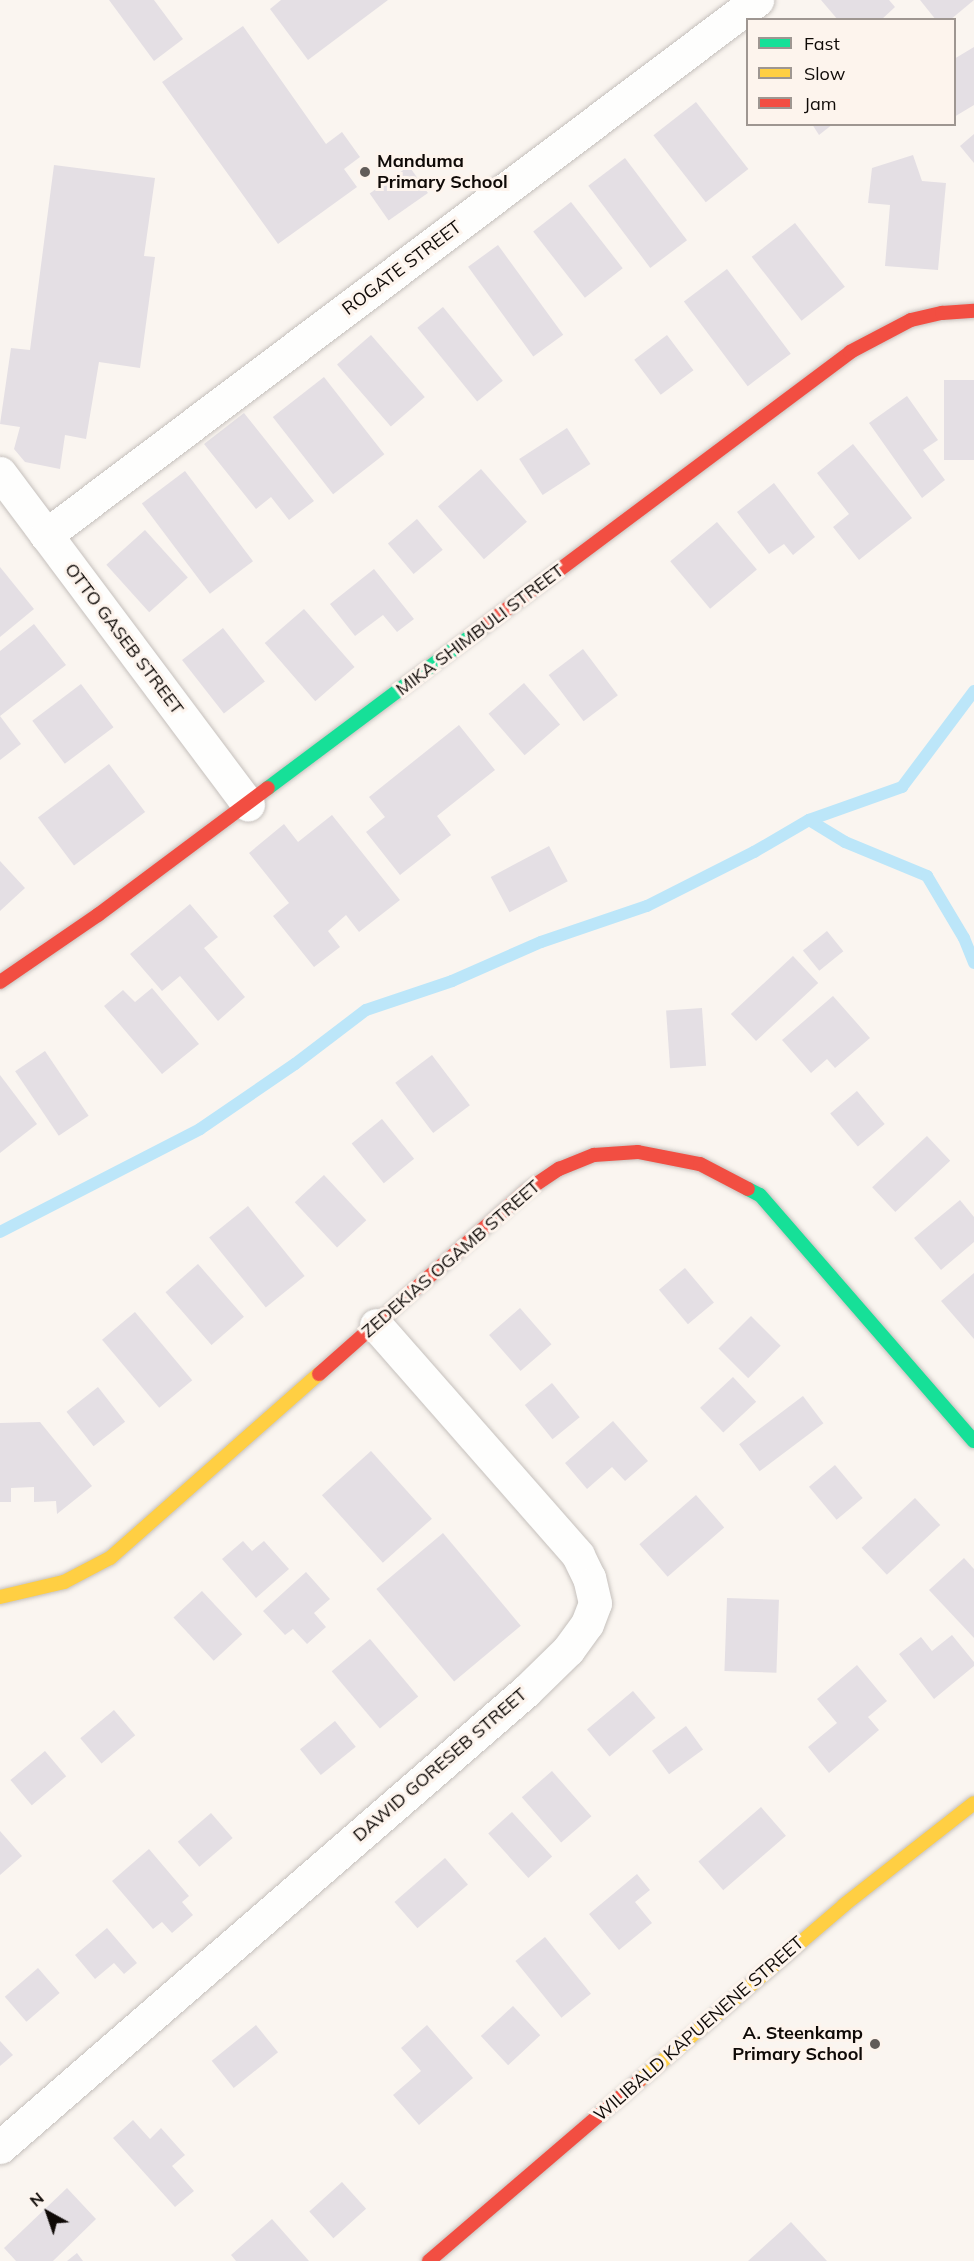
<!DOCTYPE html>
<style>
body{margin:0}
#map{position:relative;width:974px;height:2261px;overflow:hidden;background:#faf5f0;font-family:Mulish,sans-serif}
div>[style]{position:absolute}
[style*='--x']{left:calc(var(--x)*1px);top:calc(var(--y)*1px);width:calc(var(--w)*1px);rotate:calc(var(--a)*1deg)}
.stream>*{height:12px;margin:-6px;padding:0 6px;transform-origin:6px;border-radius:6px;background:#bce6f9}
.building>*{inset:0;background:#e4dfe4;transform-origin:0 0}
.roads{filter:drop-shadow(0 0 2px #c5c0bc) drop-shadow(0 0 2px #c5c0bc)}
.street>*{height:33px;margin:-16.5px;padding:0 16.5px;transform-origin:16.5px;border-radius:16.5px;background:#fefefd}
.fast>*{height:14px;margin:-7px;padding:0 7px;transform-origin:7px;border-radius:7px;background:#16e098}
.slow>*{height:14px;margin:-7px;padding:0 7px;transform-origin:7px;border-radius:7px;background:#ffcf43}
.jam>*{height:14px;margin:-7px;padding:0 7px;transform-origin:7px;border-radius:7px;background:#f24e42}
.dots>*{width:16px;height:16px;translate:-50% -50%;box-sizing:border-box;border:3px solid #fdf4ed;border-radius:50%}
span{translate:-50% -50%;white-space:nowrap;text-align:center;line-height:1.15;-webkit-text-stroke:6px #fdf4ed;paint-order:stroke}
.poi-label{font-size:18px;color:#0f0a07;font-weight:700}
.left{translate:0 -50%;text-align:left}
.right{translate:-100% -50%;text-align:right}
.street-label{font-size:18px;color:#0f0a07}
.legend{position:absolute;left:746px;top:18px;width:210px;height:108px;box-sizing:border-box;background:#fdf4ed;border:2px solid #9e9691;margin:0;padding:8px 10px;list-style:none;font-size:18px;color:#0f0a07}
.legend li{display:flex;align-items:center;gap:12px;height:30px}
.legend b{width:30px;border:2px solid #9e9691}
.north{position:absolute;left:18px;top:2183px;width:60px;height:60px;-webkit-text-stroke:4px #fdf4ed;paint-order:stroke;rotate:320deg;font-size:16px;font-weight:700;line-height:24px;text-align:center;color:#0f0a07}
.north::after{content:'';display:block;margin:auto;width:21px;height:27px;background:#0f0a07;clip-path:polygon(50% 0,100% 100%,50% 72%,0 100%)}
</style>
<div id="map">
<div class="stream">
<div style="--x:809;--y:820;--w:42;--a:31.4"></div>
<div style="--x:845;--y:842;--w:89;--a:22.5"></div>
<div style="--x:927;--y:876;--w:72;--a:59.2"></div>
<div style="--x:964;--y:938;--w:27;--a:68"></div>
<div style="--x:0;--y:1232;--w:225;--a:-27.2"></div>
<div style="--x:200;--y:1129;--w:115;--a:-34.4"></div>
<div style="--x:295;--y:1064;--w:89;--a:-37.3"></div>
<div style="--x:366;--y:1010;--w:91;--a:-18.6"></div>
<div style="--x:452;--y:981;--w:97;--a:-23.7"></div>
<div style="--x:541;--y:942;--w:112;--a:-18.8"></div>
<div style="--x:647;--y:906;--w:120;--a:-26.8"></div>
<div style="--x:754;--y:852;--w:64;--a:-30.2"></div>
<div style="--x:809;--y:820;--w:99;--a:-19.5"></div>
<div style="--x:902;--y:787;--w:120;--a:-53.1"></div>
</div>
<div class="building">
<div style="clip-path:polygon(109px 0,154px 0,183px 39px,154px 61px)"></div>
<div style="clip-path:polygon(281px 0,388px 0,308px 60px,270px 9px)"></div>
<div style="clip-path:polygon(821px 0,889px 0,895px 7px,881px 20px,838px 20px)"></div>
<div style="clip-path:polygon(920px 0,974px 0,950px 20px,936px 20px)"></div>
<div style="clip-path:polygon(243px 26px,326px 144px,342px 132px,360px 157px,344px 169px,357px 187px,278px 244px,162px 82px)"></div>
<div style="clip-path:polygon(974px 47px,974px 105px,954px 117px,954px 59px)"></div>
<div style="left:696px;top:102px;width:85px;height:54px;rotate:52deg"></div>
<div style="clip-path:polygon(812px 124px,833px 124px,819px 135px)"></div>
<div style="clip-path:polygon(974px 134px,974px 163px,960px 146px)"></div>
<div style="clip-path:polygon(913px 155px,922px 181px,946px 183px,938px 270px,885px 266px,890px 205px,868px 203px,872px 168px)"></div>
<div style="left:625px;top:158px;width:103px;height:46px;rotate:53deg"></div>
<div style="clip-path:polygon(54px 165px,155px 178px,144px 256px,155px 257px,140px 368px,99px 362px,86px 439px,65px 435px,60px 469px,25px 462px,14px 449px,20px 427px,0 424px,11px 348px,30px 350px)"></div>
<div style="left:409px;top:166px;width:33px;height:48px;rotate:55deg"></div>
<div style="left:571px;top:202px;width:84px;height:48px;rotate:52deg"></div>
<div style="left:795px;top:223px;width:81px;height:55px;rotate:52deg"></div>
<div style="left:498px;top:245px;width:111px;height:37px;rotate:54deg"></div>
<div style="left:727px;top:269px;width:106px;height:54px;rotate:53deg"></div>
<div style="left:443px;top:307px;width:95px;height:33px;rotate:51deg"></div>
<div style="left:371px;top:335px;width:82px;height:45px;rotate:49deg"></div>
<div style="left:667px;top:335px;width:44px;height:41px;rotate:53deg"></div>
<div style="left:324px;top:377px;width:98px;height:65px;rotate:52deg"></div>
<div style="left:944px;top:380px;width:30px;height:80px"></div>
<div style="clip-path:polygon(907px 396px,938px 440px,923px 450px,945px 480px,922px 498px,869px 423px)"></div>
<div style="clip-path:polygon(244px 413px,314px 501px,289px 520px,271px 497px,256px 509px,204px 444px)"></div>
<div style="left:567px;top:428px;width:43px;height:57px;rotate:57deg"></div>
<div style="clip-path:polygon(853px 444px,912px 518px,859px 560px,833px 527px,849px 514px,817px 473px)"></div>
<div style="left:481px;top:469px;width:70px;height:57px;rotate:49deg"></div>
<div style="left:185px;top:471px;width:113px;height:54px;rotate:53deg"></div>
<div style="clip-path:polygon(774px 483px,815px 537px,793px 555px,784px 544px,769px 554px,737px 512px)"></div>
<div style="left:417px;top:519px;width:40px;height:38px;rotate:50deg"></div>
<div style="left:717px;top:522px;width:62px;height:61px;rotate:50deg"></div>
<div style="left:145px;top:530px;width:64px;height:52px;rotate:48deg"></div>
<div style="clip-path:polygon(0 567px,34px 609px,0 637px)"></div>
<div style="clip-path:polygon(374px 569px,414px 619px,397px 632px,383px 615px,355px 636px,330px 604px)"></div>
<div style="left:304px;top:609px;width:77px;height:52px;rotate:49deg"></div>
<div style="clip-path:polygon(34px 624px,66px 665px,0 716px,21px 744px,0 760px,0 651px)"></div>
<div style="left:223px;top:628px;width:68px;height:52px;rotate:52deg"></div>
<div style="left:583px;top:649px;width:58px;height:43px;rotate:53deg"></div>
<div style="left:524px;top:683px;width:55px;height:47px;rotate:49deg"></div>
<div style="left:81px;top:684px;width:54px;height:61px;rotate:53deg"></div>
<div style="clip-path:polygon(459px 725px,495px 770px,437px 816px,451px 835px,400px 875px,366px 832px,385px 817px,369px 797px)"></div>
<div style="left:109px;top:764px;width:60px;height:89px;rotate:53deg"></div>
<div style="clip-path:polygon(332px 815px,400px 900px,359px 932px,346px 915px,328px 931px,340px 947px,314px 967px,273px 916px,289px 903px,249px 853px,284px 824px,298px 842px)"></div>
<div style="left:549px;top:846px;width:40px;height:66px;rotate:62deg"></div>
<div style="clip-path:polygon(0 861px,25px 888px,0 911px)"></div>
<div style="clip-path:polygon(190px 904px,218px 937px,204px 948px,245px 997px,218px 1021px,180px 976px,162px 991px,130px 954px)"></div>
<div style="left:827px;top:931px;width:26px;height:31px;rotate:51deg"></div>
<div style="left:793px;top:956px;width:37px;height:85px;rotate:47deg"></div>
<div style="clip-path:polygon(152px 988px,199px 1044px,162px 1074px,104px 1006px,123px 990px,135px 1002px)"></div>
<div style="clip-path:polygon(833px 996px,870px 1038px,835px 1068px,827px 1059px,811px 1073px,782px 1040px)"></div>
<div style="left:702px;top:1008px;width:58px;height:36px;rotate:86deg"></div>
<div style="left:45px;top:1051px;width:78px;height:36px;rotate:56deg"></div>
<div style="left:432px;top:1055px;width:63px;height:46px;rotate:53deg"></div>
<div style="clip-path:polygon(0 1075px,37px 1124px,0 1153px)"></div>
<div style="left:857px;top:1091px;width:43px;height:35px;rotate:50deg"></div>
<div style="left:382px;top:1119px;width:51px;height:39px;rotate:51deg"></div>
<div style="left:927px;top:1136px;width:34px;height:75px;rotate:47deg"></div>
<div style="left:324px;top:1175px;width:62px;height:40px;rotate:47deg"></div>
<div style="clip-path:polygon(960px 1200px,974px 1217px,974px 1242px,941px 1270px,914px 1238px)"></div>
<div style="left:248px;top:1206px;width:90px;height:50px;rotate:51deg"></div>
<div style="left:198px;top:1264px;width:70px;height:43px;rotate:49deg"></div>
<div style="left:685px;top:1268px;width:45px;height:34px;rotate:50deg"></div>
<div style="clip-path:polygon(974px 1273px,974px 1339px,941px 1301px)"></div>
<div style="left:520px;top:1308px;width:48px;height:41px;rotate:49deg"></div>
<div style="left:135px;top:1312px;width:89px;height:43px;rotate:50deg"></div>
<div style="left:751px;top:1316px;width:42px;height:46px;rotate:45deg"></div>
<div style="left:733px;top:1377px;width:34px;height:45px;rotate:47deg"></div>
<div style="left:552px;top:1383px;width:44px;height:35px;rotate:51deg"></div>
<div style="left:98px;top:1387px;width:44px;height:40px;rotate:52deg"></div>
<div style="left:803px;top:1396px;width:34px;height:80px;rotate:53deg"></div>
<div style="clip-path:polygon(613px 1421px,648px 1461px,625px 1481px,612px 1467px,587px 1489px,565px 1463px)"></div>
<div style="clip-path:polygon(40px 1422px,92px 1486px,57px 1514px,56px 1501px,34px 1502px,34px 1487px,11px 1488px,11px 1502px,0 1502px,0 1423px)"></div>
<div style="left:371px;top:1451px;width:91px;height:66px;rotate:48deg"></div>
<div style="left:835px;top:1465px;width:43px;height:34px;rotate:50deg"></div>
<div style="left:696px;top:1495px;width:43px;height:75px;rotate:49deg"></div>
<div style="left:915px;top:1498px;width:37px;height:73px;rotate:47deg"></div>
<div style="left:443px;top:1533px;width:121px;height:87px;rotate:50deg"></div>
<div style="clip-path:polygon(243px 1541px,252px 1551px,264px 1541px,289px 1569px,256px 1598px,222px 1559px)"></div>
<div style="clip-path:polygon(964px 1558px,974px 1569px,974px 1638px,929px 1590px)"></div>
<div style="clip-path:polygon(306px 1572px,330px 1599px,314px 1613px,326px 1627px,307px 1644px,293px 1629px,285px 1635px,263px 1611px)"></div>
<div style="left:202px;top:1591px;width:59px;height:39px;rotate:47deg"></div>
<div style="left:727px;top:1598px;width:52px;height:73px;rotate:2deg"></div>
<div style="clip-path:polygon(952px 1635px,974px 1662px,974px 1666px,934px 1699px,899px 1654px,921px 1637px,932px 1651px)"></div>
<div style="left:370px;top:1639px;width:75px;height:50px;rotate:50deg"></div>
<div style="clip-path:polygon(857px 1665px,887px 1701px,868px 1717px,879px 1730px,829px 1773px,808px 1747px,837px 1723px,817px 1699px)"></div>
<div style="left:633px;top:1691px;width:35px;height:60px;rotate:50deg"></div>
<div style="left:114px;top:1710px;width:33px;height:44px;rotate:50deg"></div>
<div style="left:335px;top:1721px;width:33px;height:45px;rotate:51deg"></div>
<div style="left:686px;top:1726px;width:29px;height:42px;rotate:54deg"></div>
<div style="left:45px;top:1751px;width:33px;height:45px;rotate:50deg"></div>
<div style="left:552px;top:1771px;width:60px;height:40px;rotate:49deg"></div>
<div style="left:761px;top:1807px;width:38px;height:83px;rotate:49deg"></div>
<div style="left:512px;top:1812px;width:60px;height:32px;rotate:48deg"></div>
<div style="left:211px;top:1813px;width:33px;height:44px;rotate:49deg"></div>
<div style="clip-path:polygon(0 1831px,22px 1856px,0 1875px)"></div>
<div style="clip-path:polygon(149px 1849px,189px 1896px,182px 1902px,193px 1915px,172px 1933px,162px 1922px,153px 1929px,112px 1881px)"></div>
<div style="left:445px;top:1858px;width:35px;height:67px;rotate:49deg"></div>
<div style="clip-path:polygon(637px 1874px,650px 1890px,635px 1902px,652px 1923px,619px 1950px,589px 1914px)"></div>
<div style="clip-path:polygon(107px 1928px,137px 1963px,124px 1974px,114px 1963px,95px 1979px,75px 1955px)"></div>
<div style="left:545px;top:1937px;width:73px;height:38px;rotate:51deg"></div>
<div style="left:38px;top:1968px;width:33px;height:44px;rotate:49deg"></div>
<div style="left:513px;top:2006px;width:40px;height:44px;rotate:47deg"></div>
<div style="left:256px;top:2025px;width:35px;height:57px;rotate:51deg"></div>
<div style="clip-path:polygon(427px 2025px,473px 2078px,419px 2125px,393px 2095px,421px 2071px,401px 2048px)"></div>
<div style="clip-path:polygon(0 2041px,13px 2055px,0 2066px)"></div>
<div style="clip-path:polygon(133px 2120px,150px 2139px,161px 2128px,185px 2155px,172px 2166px,194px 2191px,175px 2207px,113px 2138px)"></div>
<div style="left:342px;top:2182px;width:36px;height:44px;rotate:48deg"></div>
<div style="clip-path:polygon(67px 2188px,96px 2219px,53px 2261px,16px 2261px,4px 2248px)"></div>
<div style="clip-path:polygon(272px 2219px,309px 2261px,236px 2261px,231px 2255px)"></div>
<div style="clip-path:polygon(791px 2222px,827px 2261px,748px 2261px)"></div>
<div style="clip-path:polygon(77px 2253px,83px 2261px,67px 2261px)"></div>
</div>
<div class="roads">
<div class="street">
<div style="--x:0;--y:473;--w:414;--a:53.2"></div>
<div style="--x:46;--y:535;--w:890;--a:-36.96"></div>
<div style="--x:0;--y:2147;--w:696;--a:-40.92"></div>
<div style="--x:526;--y:1691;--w:59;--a:-44.3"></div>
<div style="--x:568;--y:1650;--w:32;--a:-54"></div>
<div style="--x:587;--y:1624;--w:22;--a:-69"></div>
<div style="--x:595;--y:1603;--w:26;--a:-103"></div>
<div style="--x:589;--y:1578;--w:25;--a:-116"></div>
<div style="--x:578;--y:1555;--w:306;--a:-131.3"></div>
</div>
<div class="fast">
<div style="--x:268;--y:788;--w:269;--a:-36.8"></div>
<div style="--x:748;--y:1189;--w:13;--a:27"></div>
<div style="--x:760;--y:1195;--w:326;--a:49"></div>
</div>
<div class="slow">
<div style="--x:0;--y:1597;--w:66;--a:-13.2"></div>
<div style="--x:64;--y:1582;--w:52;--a:-27.6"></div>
<div style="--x:110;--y:1558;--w:278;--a:-41.4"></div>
<div style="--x:639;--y:2081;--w:270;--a:-40.6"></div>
<div style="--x:844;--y:1905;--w:165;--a:-38.1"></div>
</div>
<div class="jam">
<div style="--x:483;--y:627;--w:459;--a:-36.8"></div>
<div style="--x:850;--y:352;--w:69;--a:-27.7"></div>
<div style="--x:911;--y:320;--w:32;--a:-13"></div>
<div style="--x:942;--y:313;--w:32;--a:-4"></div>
<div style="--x:0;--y:982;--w:119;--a:-34.4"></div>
<div style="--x:98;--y:915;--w:212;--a:-36.8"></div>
<div style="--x:319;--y:1374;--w:276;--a:-41.5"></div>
<div style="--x:526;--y:1191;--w:40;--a:-34"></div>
<div style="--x:559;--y:1169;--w:38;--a:-22"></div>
<div style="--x:594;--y:1155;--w:44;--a:-3.9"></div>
<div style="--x:638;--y:1152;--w:63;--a:11"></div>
<div style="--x:700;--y:1164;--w:54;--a:27.5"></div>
<div style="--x:429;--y:2261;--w:277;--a:-40.6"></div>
</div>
</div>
<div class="dots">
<div style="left:365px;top:172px;background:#615c59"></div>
<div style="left:875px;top:2044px;background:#615c59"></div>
</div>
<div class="poi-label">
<span class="left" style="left:377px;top:172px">Manduma<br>Primary School</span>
<span class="right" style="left:863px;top:2044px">A. Steenkamp<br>Primary School</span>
</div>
<div class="street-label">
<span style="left:402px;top:268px;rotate:-37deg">ROGATE STREET</span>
<span style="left:480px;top:630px;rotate:-37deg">MIKA SHIMBULI STREET</span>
<span style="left:124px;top:639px;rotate:53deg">OTTO GASEB STREET</span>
<span style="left:451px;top:1259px;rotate:-41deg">ZEDEKIAS OGAMB STREET</span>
<span style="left:440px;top:1765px;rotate:-41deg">DAWID GORESEB STREET</span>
<span style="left:699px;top:2029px;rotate:-41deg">WILIBALD KAPUENENE STREET</span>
</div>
<ul class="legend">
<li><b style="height:8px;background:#16e098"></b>Fast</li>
<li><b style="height:8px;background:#ffcf43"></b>Slow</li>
<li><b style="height:8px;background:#f24e42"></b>Jam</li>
</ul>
<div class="north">N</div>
</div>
